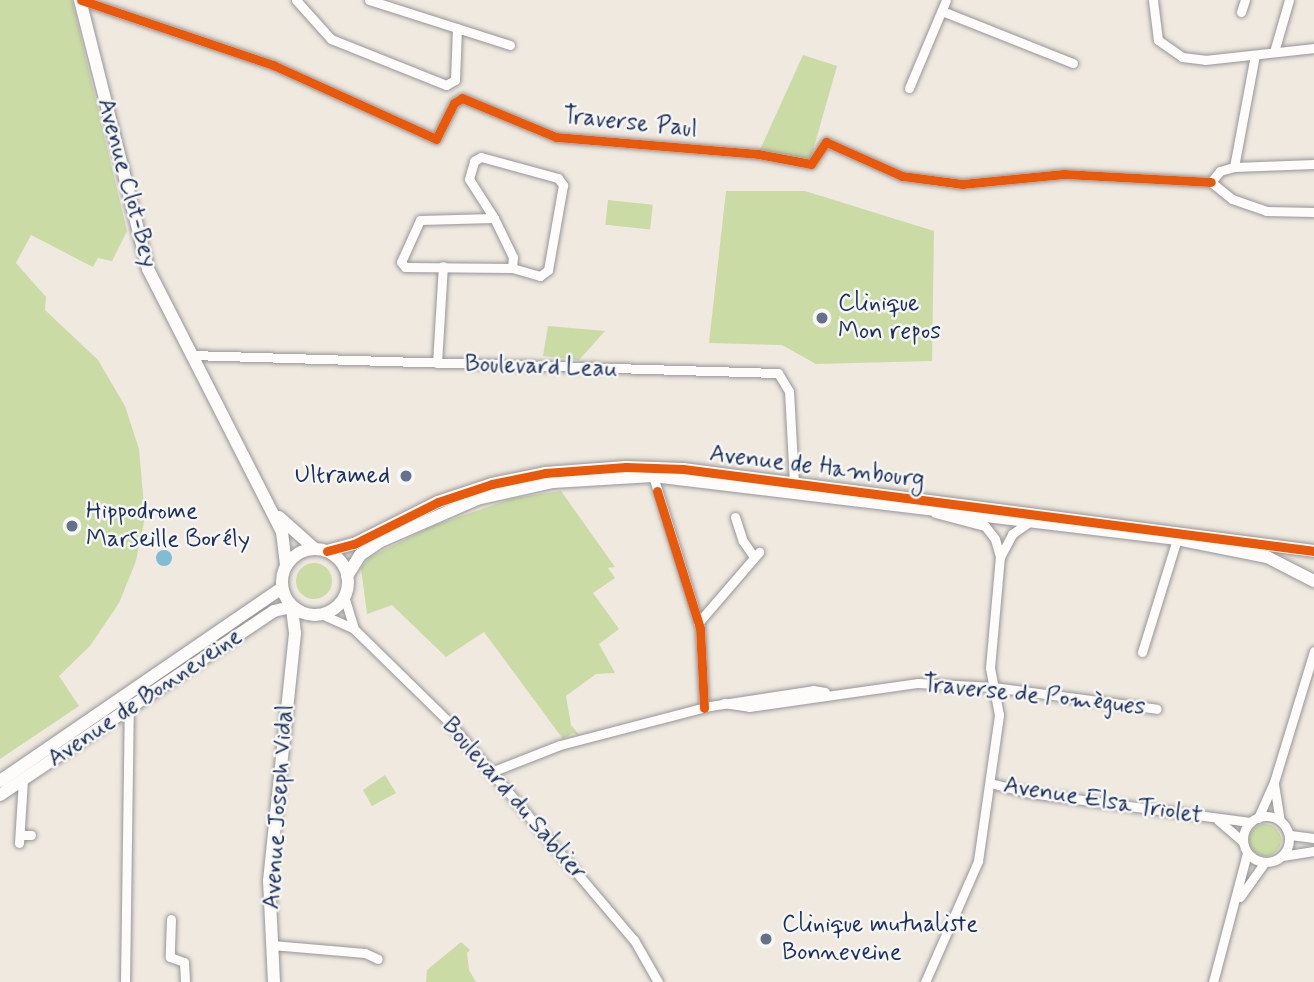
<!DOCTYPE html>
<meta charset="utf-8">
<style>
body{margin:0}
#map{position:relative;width:1314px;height:982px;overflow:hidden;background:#efe9df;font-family:Mynerve,sans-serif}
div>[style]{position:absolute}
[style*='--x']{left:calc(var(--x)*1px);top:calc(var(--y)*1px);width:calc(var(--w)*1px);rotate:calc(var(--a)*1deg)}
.green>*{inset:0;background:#cbdba6;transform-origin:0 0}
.round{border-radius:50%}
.water>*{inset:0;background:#80bdd3}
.roads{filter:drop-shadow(0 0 2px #969699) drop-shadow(0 0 2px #969699)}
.minor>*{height:9px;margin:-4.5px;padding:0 4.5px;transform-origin:4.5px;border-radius:4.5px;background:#fdfcfa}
.minor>.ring{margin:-4.5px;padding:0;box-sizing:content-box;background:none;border:9px solid #fdfcfa;border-radius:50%}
.tertiary>*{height:12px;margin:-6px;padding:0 6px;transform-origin:6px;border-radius:6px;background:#fdfcfa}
.tertiary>.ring{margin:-6px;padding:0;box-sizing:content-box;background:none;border:12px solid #fdfcfa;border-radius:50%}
.cycleway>*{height:9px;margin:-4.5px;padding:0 4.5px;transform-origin:4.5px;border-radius:4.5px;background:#e8590c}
.dots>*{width:19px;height:19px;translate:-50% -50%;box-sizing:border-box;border:4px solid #f6f6f2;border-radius:50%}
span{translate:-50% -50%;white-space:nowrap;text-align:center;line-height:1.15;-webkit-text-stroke:5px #f6f6f2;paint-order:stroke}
.street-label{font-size:24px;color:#1b2f5e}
.poi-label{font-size:24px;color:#1b2f5e}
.left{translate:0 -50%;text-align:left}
.right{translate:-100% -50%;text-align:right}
</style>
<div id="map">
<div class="green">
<div style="clip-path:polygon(0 0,72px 0,127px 231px,112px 261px,98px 258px,93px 267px,31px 235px,16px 263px,46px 297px,45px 310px,98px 360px,125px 406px,139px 449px,145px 517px,136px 561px,119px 603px,90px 646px,59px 676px,79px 706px,0 759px)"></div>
<div style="clip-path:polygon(803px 55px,837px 66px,810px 161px,759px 152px)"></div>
<div style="clip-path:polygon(726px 191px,805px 191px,934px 231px,932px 361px,816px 364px,782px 345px,709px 343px)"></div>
<div style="left:608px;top:200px;width:45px;height:25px;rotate:6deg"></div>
<div style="clip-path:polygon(548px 326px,605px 331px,579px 360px,543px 356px)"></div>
<div style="clip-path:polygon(561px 491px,615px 567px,608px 568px,615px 578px,593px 593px,619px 629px,599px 644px,615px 673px,596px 674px,566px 696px,571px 725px,580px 736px,573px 733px,563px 739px,484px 632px,446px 657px,392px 605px,367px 614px,361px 568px,370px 557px,435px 525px,514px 498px)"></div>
<div class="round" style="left:296px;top:563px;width:36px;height:36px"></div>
<div style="clip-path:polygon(385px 775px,396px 793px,372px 806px,363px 790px)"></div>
<div class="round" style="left:1249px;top:824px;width:32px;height:32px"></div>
<div style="clip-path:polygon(461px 942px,470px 950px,467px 953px,469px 970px,476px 982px,426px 982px,427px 970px)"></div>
</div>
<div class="water">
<div class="round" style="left:156px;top:550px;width:16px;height:16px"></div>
</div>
<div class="roads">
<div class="minor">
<div style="--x:81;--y:0;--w:203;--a:18.7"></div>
<div style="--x:273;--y:65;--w:179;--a:24.4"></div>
<div style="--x:436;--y:139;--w:40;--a:-63.4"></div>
<div style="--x:454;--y:103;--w:9;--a:-32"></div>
<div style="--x:462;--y:98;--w:102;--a:22.5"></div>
<div style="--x:556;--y:137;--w:203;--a:4.8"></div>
<div style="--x:758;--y:154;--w:54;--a:10.7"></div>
<div style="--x:811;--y:164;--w:27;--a:-56"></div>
<div style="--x:826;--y:142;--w:83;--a:24.1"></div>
<div style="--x:902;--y:176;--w:61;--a:7.6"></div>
<div style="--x:962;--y:184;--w:102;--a:-5.6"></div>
<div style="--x:1064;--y:174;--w:147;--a:3.1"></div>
<div style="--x:296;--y:0;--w:52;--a:48.1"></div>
<div style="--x:331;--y:39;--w:124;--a:21.8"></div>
<div style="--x:446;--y:85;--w:10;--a:-29"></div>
<div style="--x:455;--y:80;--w:52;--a:-87.8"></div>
<div style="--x:369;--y:0;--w:148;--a:17.7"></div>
<div style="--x:1153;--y:0;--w:40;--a:82.9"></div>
<div style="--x:1158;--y:40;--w:29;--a:35"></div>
<div style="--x:1182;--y:57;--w:23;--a:7"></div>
<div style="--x:1205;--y:60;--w:110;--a:-6.3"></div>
<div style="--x:942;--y:11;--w:141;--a:21.7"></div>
<div style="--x:1241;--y:12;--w:13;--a:-72"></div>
<div style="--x:1274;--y:52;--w:54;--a:-73.9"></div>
<div style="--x:909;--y:88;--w:95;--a:-67.2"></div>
<div style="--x:1234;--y:167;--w:114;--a:-79.4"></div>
<div style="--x:1211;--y:182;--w:27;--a:39"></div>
<div style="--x:1232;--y:199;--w:36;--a:19"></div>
<div style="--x:1266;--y:211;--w:48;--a:1.2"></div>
<div style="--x:1211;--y:182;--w:14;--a:-51"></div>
<div style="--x:1220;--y:171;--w:15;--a:-16"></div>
<div style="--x:1234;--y:167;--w:80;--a:-2.1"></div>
<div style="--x:494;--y:218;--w:74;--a:178.5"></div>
<div style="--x:420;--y:220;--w:46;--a:114.3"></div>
<div style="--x:401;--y:262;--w:6;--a:51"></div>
<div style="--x:405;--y:267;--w:107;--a:0.5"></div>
<div style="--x:512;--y:268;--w:11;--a:-85"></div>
<div style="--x:513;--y:257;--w:43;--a:-116"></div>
<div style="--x:494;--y:218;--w:46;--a:-122.7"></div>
<div style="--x:469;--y:179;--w:19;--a:-74"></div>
<div style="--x:474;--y:161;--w:8;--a:-30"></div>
<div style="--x:481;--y:157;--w:80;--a:15.3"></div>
<div style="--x:558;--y:178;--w:9;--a:54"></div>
<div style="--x:563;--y:185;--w:86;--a:100"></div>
<div style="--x:548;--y:270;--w:10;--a:143"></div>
<div style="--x:540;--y:276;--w:29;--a:-164"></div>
<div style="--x:191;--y:355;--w:587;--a:1.76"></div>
<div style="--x:778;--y:373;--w:21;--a:59"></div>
<div style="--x:789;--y:391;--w:92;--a:86.9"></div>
<div style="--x:437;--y:363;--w:97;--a:-86.5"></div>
<div style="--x:653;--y:476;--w:159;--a:72.8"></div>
<div style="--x:700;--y:628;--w:80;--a:87.1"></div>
<div style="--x:935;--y:513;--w:52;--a:14.6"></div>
<div style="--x:985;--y:526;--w:16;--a:52"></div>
<div style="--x:995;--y:539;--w:19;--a:74"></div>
<div style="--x:735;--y:517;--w:25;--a:72"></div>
<div style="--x:743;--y:541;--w:19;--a:55"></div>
<div style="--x:344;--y:596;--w:34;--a:73"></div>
<div style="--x:321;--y:614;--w:36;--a:24"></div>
<div style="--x:354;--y:629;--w:132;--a:44.4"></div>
<div style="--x:448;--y:721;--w:287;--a:49.7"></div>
<div style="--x:634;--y:940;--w:48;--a:60.3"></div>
<div style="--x:698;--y:623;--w:94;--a:-49.3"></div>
<div style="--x:1142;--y:652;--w:118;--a:-72.8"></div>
<div style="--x:724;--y:703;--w:25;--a:9"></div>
<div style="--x:749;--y:707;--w:171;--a:-8.1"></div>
<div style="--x:918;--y:683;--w:75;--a:3.1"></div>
<div style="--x:993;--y:687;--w:165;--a:7.6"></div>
<div style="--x:491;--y:772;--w:74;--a:-21.4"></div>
<div style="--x:560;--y:745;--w:155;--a:-14.6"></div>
<div style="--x:710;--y:706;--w:104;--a:-8.8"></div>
<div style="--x:813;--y:690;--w:12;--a:9"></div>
<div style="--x:990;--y:783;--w:41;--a:14"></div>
<div style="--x:1030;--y:793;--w:222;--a:7.5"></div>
<div style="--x:1274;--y:784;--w:36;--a:81"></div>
<div class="ring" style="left:1243px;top:816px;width:37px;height:37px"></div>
<div style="--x:1258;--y:818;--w:39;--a:-66"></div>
<div style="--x:1274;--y:782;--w:137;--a:-73"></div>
<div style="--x:1218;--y:820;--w:33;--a:41"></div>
<div style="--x:20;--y:835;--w:11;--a:0"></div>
<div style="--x:1290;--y:835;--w:24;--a:7"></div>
<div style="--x:19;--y:843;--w:63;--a:-86.4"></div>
<div style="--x:1282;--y:856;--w:32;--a:-9"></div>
<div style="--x:1240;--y:897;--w:43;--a:-54.5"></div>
<div style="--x:171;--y:919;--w:38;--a:92"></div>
<div style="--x:170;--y:957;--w:15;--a:20"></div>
<div style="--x:184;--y:962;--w:20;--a:87"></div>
<div style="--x:272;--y:945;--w:93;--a:4.9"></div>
<div style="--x:365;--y:953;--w:14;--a:25"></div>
<div style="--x:125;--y:982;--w:274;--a:-89.2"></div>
<div style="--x:925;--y:982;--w:132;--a:-66.3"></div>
<div style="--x:978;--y:861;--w:148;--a:-81.8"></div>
<div style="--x:999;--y:715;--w:48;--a:-100.8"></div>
<div style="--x:990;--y:668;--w:111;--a:-84.9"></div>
<div style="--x:1000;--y:557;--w:26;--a:-62"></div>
<div style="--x:1012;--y:534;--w:19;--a:-35"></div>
<div style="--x:1213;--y:982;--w:133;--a:-75.2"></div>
</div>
<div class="tertiary">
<div style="--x:80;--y:0;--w:277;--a:75.8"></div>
<div style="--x:148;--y:269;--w:295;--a:63"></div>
<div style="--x:282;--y:532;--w:34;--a:83"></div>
<div style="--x:279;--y:517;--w:48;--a:41.6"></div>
<div class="ring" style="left:282px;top:549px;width:54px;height:54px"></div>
<div style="--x:327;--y:551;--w:28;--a:-15"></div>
<div style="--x:354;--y:544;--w:94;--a:-26.6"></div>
<div style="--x:438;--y:502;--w:57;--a:-18.4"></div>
<div style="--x:492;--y:484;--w:54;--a:-11.7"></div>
<div style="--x:545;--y:473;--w:81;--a:-4.2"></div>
<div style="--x:626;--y:467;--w:57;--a:2"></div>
<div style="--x:683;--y:469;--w:636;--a:7.4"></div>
<div style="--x:347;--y:576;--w:25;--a:-58"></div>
<div style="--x:360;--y:555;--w:25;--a:-34"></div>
<div style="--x:381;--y:541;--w:105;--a:-23.6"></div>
<div style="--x:477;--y:499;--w:78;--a:-12.6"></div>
<div style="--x:553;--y:482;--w:100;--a:-3.4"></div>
<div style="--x:653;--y:476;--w:528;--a:6.86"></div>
<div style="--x:1177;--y:539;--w:92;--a:11.3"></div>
<div style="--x:1267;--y:557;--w:53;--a:27.1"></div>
<div style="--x:0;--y:781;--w:342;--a:-34.4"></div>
<div style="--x:0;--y:795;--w:330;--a:-33.9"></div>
<div style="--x:274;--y:611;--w:18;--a:-13"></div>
<div style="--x:274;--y:982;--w:101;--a:-92.8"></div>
<div style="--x:269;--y:881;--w:249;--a:-84"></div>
<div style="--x:295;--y:633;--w:26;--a:-97"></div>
</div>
</div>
<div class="cycleway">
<div style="--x:81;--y:0;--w:203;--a:18.7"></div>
<div style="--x:273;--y:65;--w:179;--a:24.4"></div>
<div style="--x:436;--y:139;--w:40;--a:-63.4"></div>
<div style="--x:454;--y:103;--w:9;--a:-32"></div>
<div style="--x:462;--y:98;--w:102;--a:22.5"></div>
<div style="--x:556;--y:137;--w:203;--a:4.8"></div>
<div style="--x:758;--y:154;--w:54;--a:10.7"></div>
<div style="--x:811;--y:164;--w:27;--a:-56"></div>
<div style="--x:826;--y:142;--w:83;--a:24.1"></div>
<div style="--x:902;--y:176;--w:61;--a:7.6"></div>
<div style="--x:962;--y:184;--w:102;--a:-5.6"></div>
<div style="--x:1064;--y:174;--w:147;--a:3.1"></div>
<div style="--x:657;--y:491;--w:144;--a:72.6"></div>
<div style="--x:700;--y:628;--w:80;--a:87.1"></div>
<div style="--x:327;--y:551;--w:28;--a:-15"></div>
<div style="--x:354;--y:544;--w:94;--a:-26.6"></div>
<div style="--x:438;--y:502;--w:57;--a:-18.4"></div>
<div style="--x:492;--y:484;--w:54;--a:-11.7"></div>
<div style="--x:545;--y:473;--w:81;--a:-4.2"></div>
<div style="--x:626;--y:467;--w:57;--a:2"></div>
<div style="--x:683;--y:469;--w:636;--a:7.4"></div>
</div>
<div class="dots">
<div style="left:822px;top:318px;background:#65708b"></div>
<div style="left:406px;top:476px;background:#65708b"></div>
<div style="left:72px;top:526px;background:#65708b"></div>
<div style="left:766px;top:939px;background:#65708b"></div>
</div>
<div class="street-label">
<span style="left:630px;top:123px;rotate:6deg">Traverse Paul</span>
<span style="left:127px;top:183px;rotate:75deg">Avenue Clot-Bey</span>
<span style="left:541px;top:367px;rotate:2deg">Boulevard Leau</span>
<span style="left:817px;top:467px;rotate:7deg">Avenue de Hambourg</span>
<span style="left:1034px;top:696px;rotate:6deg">Traverse de Pomègues</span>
<span style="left:145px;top:698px;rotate:-34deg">Avenue de Bonneveine</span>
<span style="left:514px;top:799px;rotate:49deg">Boulevard du Sablier</span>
<span style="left:1103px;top:801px;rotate:9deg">Avenue Elsa Triolet</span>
<span style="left:279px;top:807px;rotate:-86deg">Avenue Joseph Vidal</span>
</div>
<div class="poi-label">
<span class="left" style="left:838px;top:318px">Clinique<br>Mon repos</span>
<span class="right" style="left:390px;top:476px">Ultramed</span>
<span class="left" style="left:86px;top:526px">Hippodrome<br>Marseille Borély</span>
<span class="left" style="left:782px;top:939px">Clinique mutualiste<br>Bonneveine</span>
</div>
</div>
